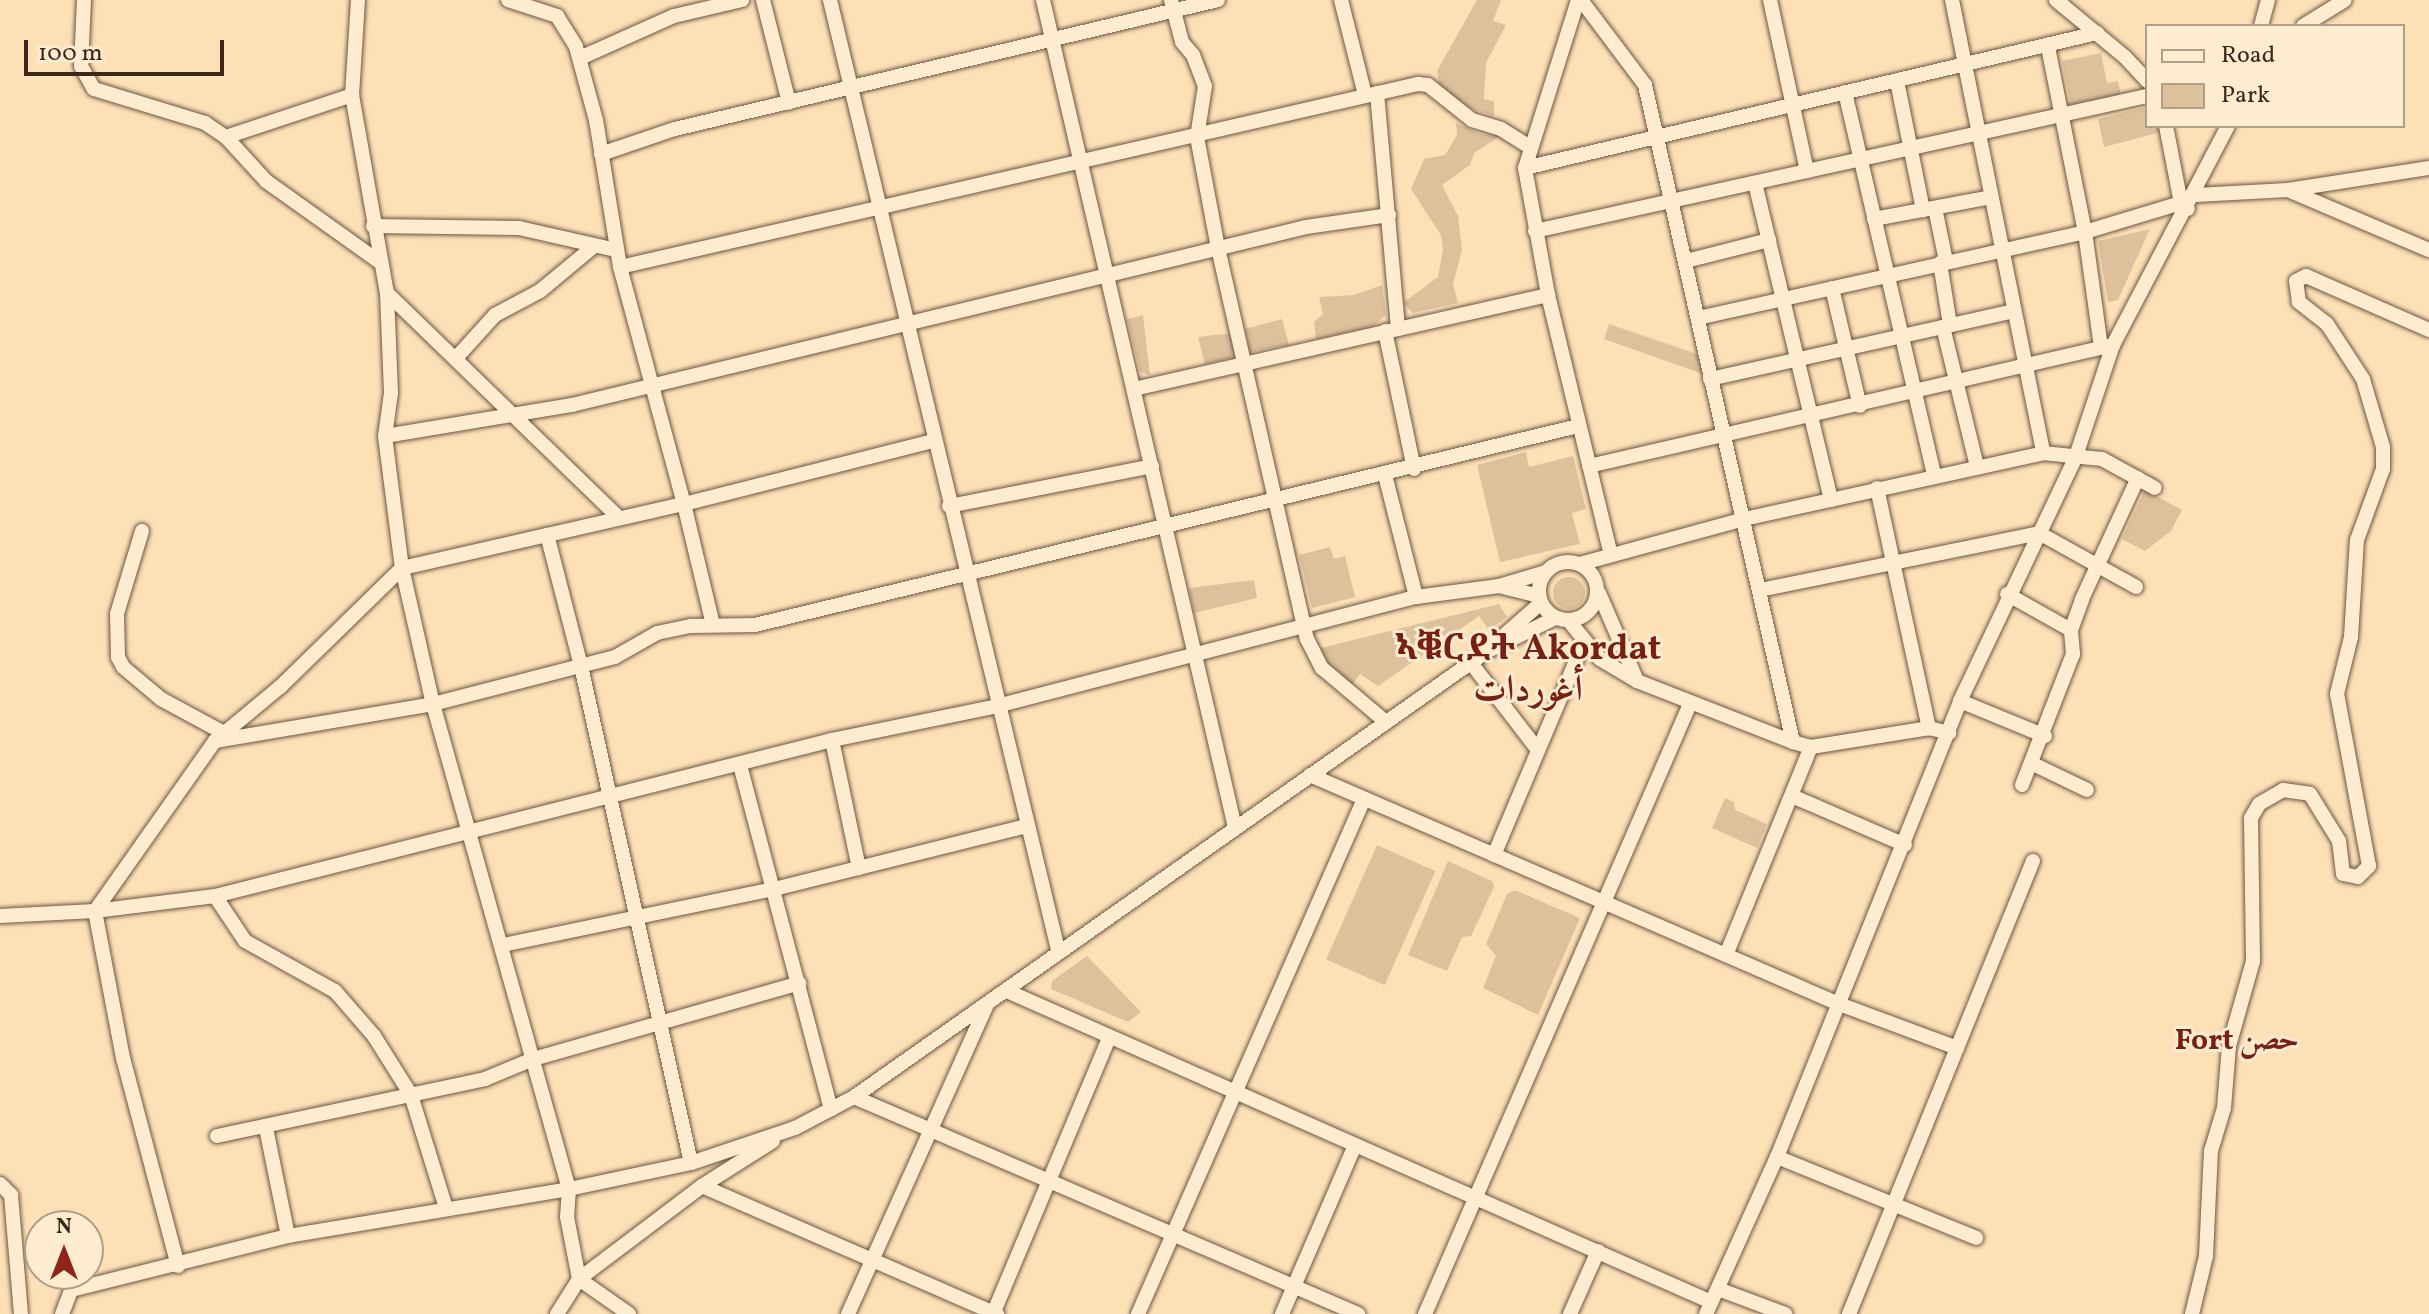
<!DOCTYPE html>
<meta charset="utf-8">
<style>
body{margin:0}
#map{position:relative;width:2429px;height:1314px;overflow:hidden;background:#fde1b6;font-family:Vollkorn,Amiri,"Noto Serif Ethiopic",serif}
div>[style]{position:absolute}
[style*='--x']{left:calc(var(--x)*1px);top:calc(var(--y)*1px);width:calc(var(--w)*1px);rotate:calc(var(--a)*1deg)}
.green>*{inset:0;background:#ddc19c;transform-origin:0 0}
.round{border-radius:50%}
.roads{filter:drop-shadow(0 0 2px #6e5543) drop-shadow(0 0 2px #6e5543)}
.street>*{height:14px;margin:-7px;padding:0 7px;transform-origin:7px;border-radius:7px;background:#feecd0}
.street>.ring{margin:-7px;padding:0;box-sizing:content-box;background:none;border:14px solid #feecd0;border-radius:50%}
span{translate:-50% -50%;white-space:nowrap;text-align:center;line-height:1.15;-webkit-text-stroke:6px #feecd0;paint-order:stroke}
.neighbourhood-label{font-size:30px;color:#7a1f14;font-weight:700}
.district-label{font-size:36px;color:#7a1f14;font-weight:700}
.legend{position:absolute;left:2145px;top:24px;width:260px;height:104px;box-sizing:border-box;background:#feecd0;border:2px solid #b29d88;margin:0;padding:10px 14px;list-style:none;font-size:24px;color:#3f261d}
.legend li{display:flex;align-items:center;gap:16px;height:40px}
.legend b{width:40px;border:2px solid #b29d88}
.north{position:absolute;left:24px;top:1210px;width:80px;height:80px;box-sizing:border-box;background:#feecd0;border:2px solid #b29d88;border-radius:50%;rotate:0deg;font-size:22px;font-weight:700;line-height:32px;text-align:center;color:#3f261d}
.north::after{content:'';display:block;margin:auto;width:28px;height:36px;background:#8f2418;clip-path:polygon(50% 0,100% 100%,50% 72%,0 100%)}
.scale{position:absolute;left:24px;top:40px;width:200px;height:36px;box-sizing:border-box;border:4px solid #3f261d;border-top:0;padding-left:10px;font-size:24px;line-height:28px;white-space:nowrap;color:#3f261d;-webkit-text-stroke:6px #feecd0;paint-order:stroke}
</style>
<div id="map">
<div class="green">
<div style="clip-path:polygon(1477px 0,1501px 0,1493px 21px,1506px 25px,1486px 63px,1484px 99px,1494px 101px,1494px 116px,1462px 105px,1439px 84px,1437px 71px)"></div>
<div style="clip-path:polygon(2101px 53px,2107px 83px,2118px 81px,2121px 95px,2071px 105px,2062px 61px)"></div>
<div style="clip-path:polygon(2147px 107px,2147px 126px,2159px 126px,2161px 132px,2104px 147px,2098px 119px)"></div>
<div style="clip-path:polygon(1456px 123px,1480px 134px,1502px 135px,1474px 153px,1470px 165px,1442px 185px,1458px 216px,1462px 250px,1453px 284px,1458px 303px,1413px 313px,1403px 303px,1438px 277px,1443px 249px,1441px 235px,1411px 189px,1424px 159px,1445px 155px,1457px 135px)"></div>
<div style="clip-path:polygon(2150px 229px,2118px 300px,2108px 302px,2098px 241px)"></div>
<div style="clip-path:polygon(1382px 285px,1386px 315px,1372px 327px,1316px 339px,1314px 322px,1323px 314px,1319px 297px,1354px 295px)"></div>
<div style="clip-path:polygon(1143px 315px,1150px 375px,1140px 372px,1127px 319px)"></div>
<div style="clip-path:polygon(1282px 319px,1289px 345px,1250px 352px,1245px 329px)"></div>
<div style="clip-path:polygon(1609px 324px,1697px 354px,1703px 374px,1604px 339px)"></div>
<div style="clip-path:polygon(1232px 333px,1236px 357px,1205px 364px,1198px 337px)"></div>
<div style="clip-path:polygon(1526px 452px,1529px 467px,1573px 456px,1586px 509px,1572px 513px,1580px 544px,1500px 562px,1477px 465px)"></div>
<div style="clip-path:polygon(2145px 490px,2182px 510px,2171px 531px,2145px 551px,2122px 539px)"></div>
<div style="clip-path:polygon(1330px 547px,1334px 559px,1345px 556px,1355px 597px,1312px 608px,1299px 555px)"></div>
<div class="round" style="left:1553px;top:577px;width:32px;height:32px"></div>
<div style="clip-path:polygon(1254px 580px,1257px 598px,1194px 613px,1189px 588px)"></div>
<div style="clip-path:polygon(1499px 604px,1507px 617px,1489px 630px,1479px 616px,1378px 686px,1360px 674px,1351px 686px,1325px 667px,1321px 648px)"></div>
<div style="clip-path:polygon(1725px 798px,1734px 802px,1735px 810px,1767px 824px,1757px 848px,1712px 828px)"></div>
<div style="left:1377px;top:845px;width:64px;height:125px;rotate:24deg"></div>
<div style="clip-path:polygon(1448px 861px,1492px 881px,1494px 887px,1471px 936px,1462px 937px,1447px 971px,1408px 955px)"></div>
<div style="clip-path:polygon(1515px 890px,1580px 918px,1538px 1015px,1483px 988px,1496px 956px,1486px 944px,1507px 894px)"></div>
<div style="clip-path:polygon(1087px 956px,1141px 1012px,1128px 1022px,1051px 989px,1052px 981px)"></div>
</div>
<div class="roads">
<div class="street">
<div style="--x:84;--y:0;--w:66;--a:92.6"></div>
<div style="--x:81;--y:66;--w:26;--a:61"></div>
<div style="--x:94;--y:89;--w:116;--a:17"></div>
<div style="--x:205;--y:123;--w:25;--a:34"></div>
<div style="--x:226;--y:137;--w:59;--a:47.7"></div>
<div style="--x:266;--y:181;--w:138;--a:35.5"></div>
<div style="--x:358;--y:0;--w:95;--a:93.6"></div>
<div style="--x:352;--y:95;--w:201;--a:80"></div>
<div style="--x:387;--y:293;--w:100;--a:87.7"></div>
<div style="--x:391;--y:393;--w:43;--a:97.9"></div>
<div style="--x:385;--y:436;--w:133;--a:82.7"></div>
<div style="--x:402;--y:568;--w:139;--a:77.2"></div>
<div style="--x:433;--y:704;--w:504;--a:74.34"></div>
<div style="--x:569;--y:1189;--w:28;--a:94"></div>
<div style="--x:567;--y:1217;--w:63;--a:79"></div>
<div style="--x:579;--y:1279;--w:61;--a:35"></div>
<div style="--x:508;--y:0;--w:52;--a:18.1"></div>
<div style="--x:557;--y:16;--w:36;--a:58"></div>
<div style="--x:576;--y:47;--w:76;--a:74.7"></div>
<div style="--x:596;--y:120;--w:149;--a:80.7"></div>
<div style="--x:620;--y:267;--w:245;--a:74.9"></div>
<div style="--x:684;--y:504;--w:257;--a:-14.2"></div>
<div style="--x:763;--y:0;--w:106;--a:75.8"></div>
<div style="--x:830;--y:0;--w:977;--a:76.5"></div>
<div style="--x:1043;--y:0;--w:850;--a:76.94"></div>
<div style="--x:1171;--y:0;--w:43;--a:75.3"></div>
<div style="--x:1182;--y:42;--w:17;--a:50"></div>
<div style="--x:1193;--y:55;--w:33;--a:69"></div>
<div style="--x:1205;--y:86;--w:52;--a:98.9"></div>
<div style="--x:1197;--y:137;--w:113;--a:79.3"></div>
<div style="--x:1218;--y:248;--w:401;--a:77.2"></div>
<div style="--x:1307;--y:639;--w:33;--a:63"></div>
<div style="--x:1322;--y:668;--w:84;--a:40.2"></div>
<div style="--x:1341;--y:0;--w:98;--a:75.8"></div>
<div style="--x:1578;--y:0;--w:176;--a:107.5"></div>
<div style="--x:1525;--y:168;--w:129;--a:79.7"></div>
<div style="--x:1548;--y:295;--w:264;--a:76.4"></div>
<div style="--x:1581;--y:0;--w:106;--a:53"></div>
<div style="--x:1645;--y:85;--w:673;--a:77.31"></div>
<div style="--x:1770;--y:0;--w:175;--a:77.8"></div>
<div style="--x:1952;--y:0;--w:462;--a:78.6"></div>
<div style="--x:2056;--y:0;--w:89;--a:39.6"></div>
<div style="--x:2125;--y:57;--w:33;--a:47"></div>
<div style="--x:2261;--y:26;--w:27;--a:-75"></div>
<div style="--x:2303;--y:26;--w:49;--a:-31.8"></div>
<div style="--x:2048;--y:47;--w:189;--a:78.7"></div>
<div style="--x:2085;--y:232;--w:116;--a:82.1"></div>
<div style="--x:580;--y:58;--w:103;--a:-24.1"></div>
<div style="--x:674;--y:16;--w:70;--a:-13.2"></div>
<div style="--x:1897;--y:81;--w:132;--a:78.6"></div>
<div style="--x:1845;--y:92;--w:392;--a:76.9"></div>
<div style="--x:1377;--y:93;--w:237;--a:84.9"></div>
<div style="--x:2166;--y:126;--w:78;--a:79"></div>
<div style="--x:2181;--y:203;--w:9;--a:41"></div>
<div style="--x:226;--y:137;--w:133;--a:-18.4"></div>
<div style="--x:601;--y:154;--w:78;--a:-18.7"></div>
<div style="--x:675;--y:129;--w:558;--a:-13.36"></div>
<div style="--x:1525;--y:168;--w:588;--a:-13.28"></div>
<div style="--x:1755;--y:183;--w:326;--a:76.5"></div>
<div style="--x:2288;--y:190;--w:153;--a:23.1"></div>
<div style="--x:2196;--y:195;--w:92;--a:-3.1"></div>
<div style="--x:2288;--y:190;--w:143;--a:-8.9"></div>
<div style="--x:1935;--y:208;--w:54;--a:78.3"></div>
<div style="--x:1874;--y:219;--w:119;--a:-10.6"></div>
<div style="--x:373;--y:226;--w:146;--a:0.8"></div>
<div style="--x:519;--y:228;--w:99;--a:12.8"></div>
<div style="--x:1535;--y:231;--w:627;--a:-12.44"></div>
<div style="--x:1686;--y:261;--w:86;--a:-14.2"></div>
<div style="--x:1940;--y:263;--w:63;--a:80.8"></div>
<div style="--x:620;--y:267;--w:819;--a:-12.92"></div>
<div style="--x:1418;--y:84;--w:10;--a:6"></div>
<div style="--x:1428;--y:85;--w:56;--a:38.5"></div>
<div style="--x:1472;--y:120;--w:30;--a:17"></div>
<div style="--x:1501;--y:129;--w:34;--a:32"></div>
<div style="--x:1832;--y:288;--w:121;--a:76.7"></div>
<div style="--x:387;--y:293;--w:319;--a:44.1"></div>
<div style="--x:1698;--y:318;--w:396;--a:-12.5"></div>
<div style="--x:2085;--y:232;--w:100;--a:-16.8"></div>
<div style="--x:1943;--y:327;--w:143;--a:76.3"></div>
<div style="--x:1385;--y:331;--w:141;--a:78.1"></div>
<div style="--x:457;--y:357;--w:57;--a:-47.9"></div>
<div style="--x:495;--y:315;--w:51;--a:-28.1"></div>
<div style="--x:540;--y:291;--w:69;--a:-39.7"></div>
<div style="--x:1710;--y:379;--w:311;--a:-12.6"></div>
<div style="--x:1134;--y:389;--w:425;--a:-12.8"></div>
<div style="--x:385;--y:436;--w:190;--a:-9.4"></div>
<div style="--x:572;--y:405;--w:755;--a:-13.63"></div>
<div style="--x:1306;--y:227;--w:84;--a:-8.2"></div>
<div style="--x:1589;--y:466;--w:538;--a:-13"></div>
<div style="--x:1385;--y:475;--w:126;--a:75.7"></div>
<div style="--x:1877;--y:488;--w:246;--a:77.8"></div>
<div style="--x:949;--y:506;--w:207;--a:-11.1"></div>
<div style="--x:142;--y:531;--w:87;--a:106.8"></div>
<div style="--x:117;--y:614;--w:43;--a:88.7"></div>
<div style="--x:118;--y:657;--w:11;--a:63"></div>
<div style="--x:123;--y:667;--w:50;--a:40.1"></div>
<div style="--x:161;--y:699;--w:72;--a:28.4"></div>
<div class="ring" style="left:1539px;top:562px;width:44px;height:44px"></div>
<div style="--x:1580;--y:564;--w:170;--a:-15.3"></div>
<div style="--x:1744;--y:519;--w:306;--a:-12.4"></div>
<div style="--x:2043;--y:453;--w:59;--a:5.8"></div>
<div style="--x:2102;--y:459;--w:60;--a:28.7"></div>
<div style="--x:1499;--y:586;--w:41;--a:14"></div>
<div style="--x:1760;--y:590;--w:285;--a:-11.5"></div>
<div style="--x:2039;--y:533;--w:111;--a:29.1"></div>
<div style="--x:1599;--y:593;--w:96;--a:66.6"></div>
<div style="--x:2007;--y:594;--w:73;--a:29.4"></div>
<div style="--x:1569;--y:621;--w:49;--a:50.8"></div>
<div style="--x:1600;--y:659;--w:43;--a:30.7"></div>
<div style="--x:1637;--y:681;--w:168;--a:21.4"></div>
<div style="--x:1793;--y:742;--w:19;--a:16"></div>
<div style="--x:1811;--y:747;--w:120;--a:-9.1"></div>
<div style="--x:1929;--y:728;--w:21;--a:14"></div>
<div style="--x:1492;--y:646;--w:65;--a:-41.3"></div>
<div style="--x:1471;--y:663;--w:110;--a:52.4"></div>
<div style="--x:1960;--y:701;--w:92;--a:22.4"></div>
<div style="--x:832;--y:740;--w:131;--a:78.1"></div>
<div style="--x:215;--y:741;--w:221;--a:-9.6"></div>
<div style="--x:433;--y:704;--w:188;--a:-14.5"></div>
<div style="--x:615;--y:657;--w:48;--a:-29.7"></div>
<div style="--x:657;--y:633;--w:35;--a:-12"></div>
<div style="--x:691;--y:626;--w:64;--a:-0.9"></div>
<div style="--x:755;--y:625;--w:847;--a:-13.59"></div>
<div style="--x:2031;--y:763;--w:62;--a:25.7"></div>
<div style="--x:740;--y:765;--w:356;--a:75.2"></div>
<div style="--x:1310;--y:775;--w:576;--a:23.41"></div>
<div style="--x:1839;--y:1004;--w:126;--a:20.4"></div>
<div style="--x:2022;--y:785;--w:141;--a:-68.7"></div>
<div style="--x:2073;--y:654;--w:24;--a:-95"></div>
<div style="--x:2071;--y:630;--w:33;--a:-70"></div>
<div style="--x:2082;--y:599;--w:133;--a:-65.2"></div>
<div style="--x:1792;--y:796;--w:123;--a:23.4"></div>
<div style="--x:1494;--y:855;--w:231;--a:-67.1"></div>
<div style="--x:215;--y:896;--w:54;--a:56.3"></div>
<div style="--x:245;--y:941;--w:103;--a:29.1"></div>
<div style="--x:335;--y:991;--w:60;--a:49.1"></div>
<div style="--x:374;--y:1036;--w:70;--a:57.9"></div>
<div style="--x:411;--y:1095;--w:118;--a:72.8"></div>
<div style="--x:0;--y:916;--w:95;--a:-3"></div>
<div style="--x:95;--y:911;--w:121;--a:-7.1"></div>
<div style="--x:215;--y:896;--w:636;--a:-14.19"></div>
<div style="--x:832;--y:740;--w:168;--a:-11.6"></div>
<div style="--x:997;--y:706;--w:433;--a:-14.6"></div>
<div style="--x:1416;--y:597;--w:84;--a:-7.5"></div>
<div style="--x:1499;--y:586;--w:49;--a:-16.6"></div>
<div style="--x:503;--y:945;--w:277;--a:-11.7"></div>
<div style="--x:774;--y:889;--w:260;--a:-14"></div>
<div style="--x:1726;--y:955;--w:225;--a:-67.8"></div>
<div style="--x:1007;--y:991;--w:770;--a:23.83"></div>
<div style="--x:854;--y:1097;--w:549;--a:23.29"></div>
<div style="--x:266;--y:1128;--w:110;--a:78.5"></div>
<div style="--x:217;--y:1136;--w:274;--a:-12"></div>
<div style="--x:485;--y:1079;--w:52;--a:-22.6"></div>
<div style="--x:533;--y:1059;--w:277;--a:-15.9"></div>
<div style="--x:1777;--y:1157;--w:215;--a:22.1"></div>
<div style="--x:691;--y:1163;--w:509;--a:-102.48"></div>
<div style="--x:581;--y:666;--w:135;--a:-104.5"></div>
<div style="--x:547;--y:535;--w:140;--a:-12.8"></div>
<div style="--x:684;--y:504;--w:124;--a:76.5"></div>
<div style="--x:0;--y:1184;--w:16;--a:45"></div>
<div style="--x:11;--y:1195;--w:119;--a:85.2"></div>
<div style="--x:702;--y:1186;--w:322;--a:23.5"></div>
<div style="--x:178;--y:1266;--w:215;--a:-104.8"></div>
<div style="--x:123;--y:1058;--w:150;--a:-100.8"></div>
<div style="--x:95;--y:911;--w:208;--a:-54.8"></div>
<div style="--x:215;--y:741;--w:85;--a:-39.7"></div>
<div style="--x:280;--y:687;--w:170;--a:-44.3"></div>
<div style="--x:402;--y:568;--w:149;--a:-12.8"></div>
<div style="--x:1718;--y:1289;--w:72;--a:20.5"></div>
<div style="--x:62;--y:1314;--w:26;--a:-69"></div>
<div style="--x:71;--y:1290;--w:224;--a:-14"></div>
<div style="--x:288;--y:1236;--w:285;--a:-9.5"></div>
<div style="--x:569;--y:1189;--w:125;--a:-12"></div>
<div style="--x:691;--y:1163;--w:110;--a:-18.6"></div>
<div style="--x:795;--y:1128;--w:67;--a:-27.7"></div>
<div style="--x:854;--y:1097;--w:773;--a:-35.15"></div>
<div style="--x:1486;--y:652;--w:77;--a:-26.2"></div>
<div style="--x:557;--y:1314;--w:41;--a:-57.8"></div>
<div style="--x:579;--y:1279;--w:154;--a:-37.1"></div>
<div style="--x:702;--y:1186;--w:84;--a:-32.4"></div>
<div style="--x:848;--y:1314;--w:341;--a:-65.8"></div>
<div style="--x:993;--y:1314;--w:299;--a:-67.2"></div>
<div style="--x:1138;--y:1314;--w:562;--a:-66.31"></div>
<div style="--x:1282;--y:1314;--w:184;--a:-66.6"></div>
<div style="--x:1425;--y:1314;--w:665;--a:-66.52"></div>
<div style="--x:1570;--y:1314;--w:69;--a:-66"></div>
<div style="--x:1706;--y:1314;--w:172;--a:-65.7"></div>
<div style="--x:1777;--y:1157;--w:491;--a:-68.1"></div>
<div style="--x:1960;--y:701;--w:268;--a:-64.6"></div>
<div style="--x:2075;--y:459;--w:120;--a:-71.6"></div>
<div style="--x:2113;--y:345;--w:247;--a:-62.3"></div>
<div style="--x:1849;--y:1314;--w:489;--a:-67.9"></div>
<div style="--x:2192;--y:1314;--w:60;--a:-76.4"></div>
<div style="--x:2206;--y:1256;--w:105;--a:-87.3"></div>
<div style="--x:2211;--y:1151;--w:45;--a:-73.2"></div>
<div style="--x:2224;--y:1108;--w:62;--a:-85.4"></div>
<div style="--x:2229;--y:1046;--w:88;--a:-74.2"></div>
<div style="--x:2253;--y:961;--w:143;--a:-90.8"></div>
<div style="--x:2251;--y:818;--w:16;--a:-60"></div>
<div style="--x:2259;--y:804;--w:28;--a:-30"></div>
<div style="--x:2283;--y:790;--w:27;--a:8"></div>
<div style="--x:2310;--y:794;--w:55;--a:58.3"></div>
<div style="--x:2339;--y:841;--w:33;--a:83"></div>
<div style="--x:2343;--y:874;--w:15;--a:11"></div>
<div style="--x:2358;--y:877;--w:16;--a:-45"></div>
<div style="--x:2369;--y:866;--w:175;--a:-100.5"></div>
<div style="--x:2337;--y:694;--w:59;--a:-76.2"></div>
<div style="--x:2351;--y:637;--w:97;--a:-86.5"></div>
<div style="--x:2357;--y:540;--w:76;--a:-69.9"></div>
<div style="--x:2383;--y:469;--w:22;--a:-90"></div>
<div style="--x:2383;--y:447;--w:71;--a:-106.4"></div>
<div style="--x:2363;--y:379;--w:66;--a:-123.2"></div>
<div style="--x:2327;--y:324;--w:36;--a:-142"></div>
<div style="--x:2299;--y:302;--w:21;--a:-98"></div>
<div style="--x:2296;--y:281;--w:11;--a:-27"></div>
<div style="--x:2306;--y:276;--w:134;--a:23.7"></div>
</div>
</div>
<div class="neighbourhood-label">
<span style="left:2237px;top:1041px">Fort حصن</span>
</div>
<div class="district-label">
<span style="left:1528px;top:671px">ኣቑርደት Akordat<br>أغوردات</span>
</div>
<ul class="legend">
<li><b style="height:10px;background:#feecd0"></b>Road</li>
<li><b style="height:22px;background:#ddc19c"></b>Park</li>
</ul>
<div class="north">N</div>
<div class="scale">100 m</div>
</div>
